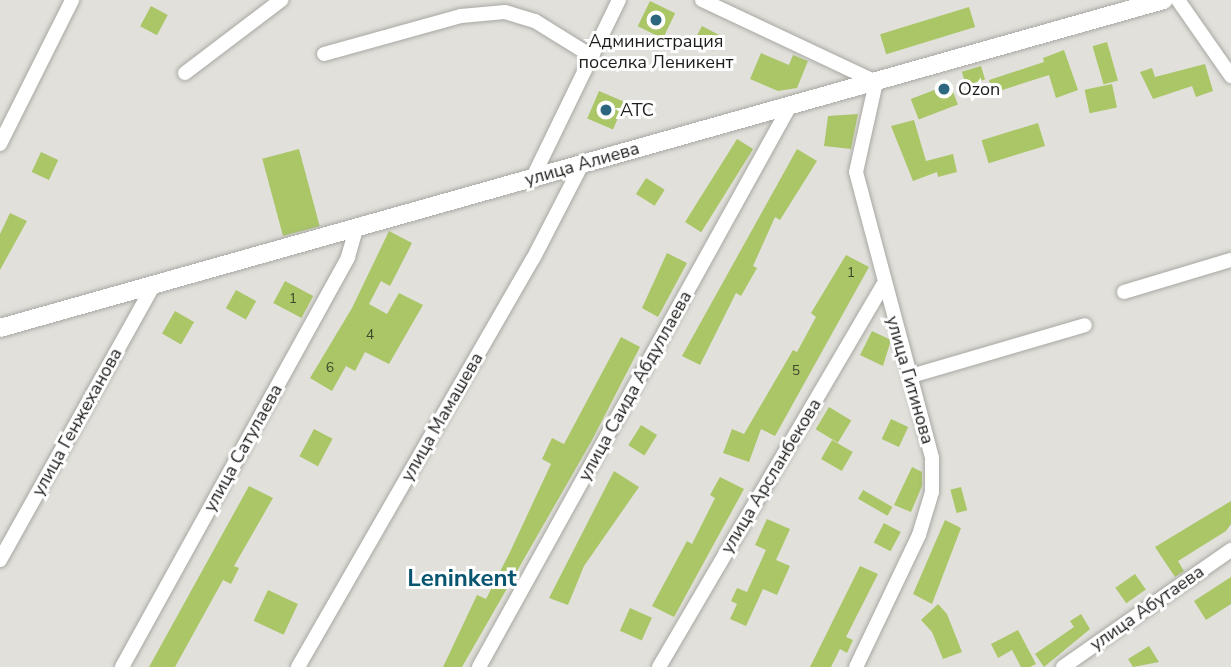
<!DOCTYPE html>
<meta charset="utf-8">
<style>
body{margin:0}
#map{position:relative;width:1231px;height:667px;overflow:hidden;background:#e1e0db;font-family:"Nunito Sans",sans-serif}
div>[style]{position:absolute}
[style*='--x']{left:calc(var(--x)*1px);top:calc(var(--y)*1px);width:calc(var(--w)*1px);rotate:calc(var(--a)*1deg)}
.building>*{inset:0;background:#aac667;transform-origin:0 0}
.roads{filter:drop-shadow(0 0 2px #a8a7a2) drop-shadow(0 0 2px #a8a7a2)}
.minor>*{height:14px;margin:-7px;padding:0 7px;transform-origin:7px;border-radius:7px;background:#fff}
.tertiary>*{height:18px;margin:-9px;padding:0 9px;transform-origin:9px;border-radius:9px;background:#fff}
.dots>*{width:19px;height:19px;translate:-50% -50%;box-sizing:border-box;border:4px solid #fff;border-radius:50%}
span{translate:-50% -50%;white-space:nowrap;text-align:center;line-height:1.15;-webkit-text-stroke:6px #fff;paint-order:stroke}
.number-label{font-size:14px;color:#40472e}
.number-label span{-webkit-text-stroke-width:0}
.poi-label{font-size:18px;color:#1d1d1b}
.left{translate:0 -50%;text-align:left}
.street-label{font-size:18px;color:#1d1d1b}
.district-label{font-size:24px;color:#085570;font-weight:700}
</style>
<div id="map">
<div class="building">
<div style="left:650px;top:1px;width:28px;height:28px;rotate:26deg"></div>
<div style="left:151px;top:6px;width:19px;height:23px;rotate:28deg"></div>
<div style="left:969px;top:7px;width:21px;height:93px;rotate:73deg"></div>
<div style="left:702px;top:26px;width:21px;height:17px;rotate:28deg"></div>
<div style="left:1107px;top:42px;width:40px;height:15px;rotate:74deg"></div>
<div style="clip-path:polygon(1064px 50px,1078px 90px,1056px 98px,1049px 75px,993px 93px,989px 80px,1044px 62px,1043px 58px)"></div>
<div style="clip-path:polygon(761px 53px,789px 65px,793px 55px,808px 61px,797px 88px,778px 91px,750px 79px)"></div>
<div style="clip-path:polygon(1205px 64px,1213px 91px,1196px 97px,1192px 86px,1153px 99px,1140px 72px,1152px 68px,1155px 77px)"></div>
<div style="left:981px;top:66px;width:14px;height:20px;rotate:73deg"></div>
<div style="left:950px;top:84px;width:22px;height:42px;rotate:69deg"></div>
<div style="left:1112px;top:84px;width:24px;height:28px;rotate:78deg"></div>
<div style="left:599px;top:91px;width:28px;height:30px;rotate:23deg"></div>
<div style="clip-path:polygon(858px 114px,851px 149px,824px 146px,828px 116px)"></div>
<div style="clip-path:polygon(914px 120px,926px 161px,953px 154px,957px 172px,938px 177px,937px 172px,913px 181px,891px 126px)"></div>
<div style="left:1038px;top:123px;width:24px;height:59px;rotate:73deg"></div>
<div style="left:737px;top:139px;width:19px;height:98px;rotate:32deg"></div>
<div style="left:299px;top:149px;width:80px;height:38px;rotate:75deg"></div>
<div style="clip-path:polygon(797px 149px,817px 161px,780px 220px,775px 217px,753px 266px,757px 268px,741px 296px,736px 293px,700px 365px,682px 356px)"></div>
<div style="left:41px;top:152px;width:19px;height:22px;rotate:25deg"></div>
<div style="left:646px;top:178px;width:22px;height:19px;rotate:32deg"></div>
<div style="clip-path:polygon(10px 213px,27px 221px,0 270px,0 234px)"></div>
<div style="clip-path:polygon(389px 231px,412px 243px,390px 286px,381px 281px,369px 304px,387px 314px,399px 293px,423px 305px,389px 364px,365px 352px,355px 371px,346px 366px,332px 391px,310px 378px,352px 308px)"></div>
<div style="clip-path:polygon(667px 253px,687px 263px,658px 317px,642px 308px)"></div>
<div style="clip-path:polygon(846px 255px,869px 267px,775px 436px,761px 429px,749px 462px,723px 453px,732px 429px,744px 434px,793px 350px,797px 352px,816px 317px,811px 313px)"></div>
<div style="left:285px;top:281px;width:32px;height:25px;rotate:28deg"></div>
<div style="left:236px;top:290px;width:23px;height:21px;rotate:29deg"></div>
<div style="left:175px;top:311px;width:22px;height:26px;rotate:30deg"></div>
<div style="clip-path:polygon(872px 331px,891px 340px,883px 366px,860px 355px)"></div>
<div style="clip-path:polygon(621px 337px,640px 347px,591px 442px,462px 667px,443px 667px,477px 595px,486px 599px,510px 552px,551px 464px,542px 459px,552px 438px,564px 444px)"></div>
<div style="left:829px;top:407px;width:26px;height:26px;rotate:31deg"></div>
<div style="left:891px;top:419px;width:19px;height:22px;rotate:25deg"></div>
<div style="left:641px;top:425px;width:19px;height:24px;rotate:32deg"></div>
<div style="left:314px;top:429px;width:21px;height:31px;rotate:28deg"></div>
<div style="left:832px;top:440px;width:24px;height:22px;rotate:30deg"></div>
<div style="clip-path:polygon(912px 467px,922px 472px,922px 486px,911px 512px,894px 505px)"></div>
<div style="clip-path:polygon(614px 471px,639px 487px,584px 566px,568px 605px,549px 598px)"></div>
<div style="clip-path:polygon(720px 477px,744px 489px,674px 617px,652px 606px,687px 541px,692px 544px,715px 498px,710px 495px)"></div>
<div style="clip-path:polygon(249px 486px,273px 498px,234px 566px,239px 568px,231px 584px,223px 580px,175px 667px,149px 667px)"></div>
<div style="left:961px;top:487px;width:24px;height:11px;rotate:75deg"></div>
<div style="left:863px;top:490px;width:34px;height:10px;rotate:30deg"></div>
<div style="clip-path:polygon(1231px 501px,1231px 524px,1226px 531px,1178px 561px,1184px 571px,1175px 577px,1155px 547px)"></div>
<div style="clip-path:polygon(767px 519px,790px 529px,776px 560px,790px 566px,777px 595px,763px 589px,746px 626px,730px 619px,737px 604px,731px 601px,737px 588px,747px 592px,766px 550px,755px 545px)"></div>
<div style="clip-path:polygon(945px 520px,961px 528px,932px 604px,913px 594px)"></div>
<div style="left:884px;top:523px;width:19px;height:22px;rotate:28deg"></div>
<div style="clip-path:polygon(860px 566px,878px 574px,846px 637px,853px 640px,847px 653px,840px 649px,831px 667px,810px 667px)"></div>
<div style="left:1135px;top:574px;width:19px;height:24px;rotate:55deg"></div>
<div style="clip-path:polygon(1231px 577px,1231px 604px,1206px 620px,1194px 601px)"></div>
<div style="left:268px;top:590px;width:33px;height:34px;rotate:25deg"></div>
<div style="clip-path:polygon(938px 604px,947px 614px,962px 652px,943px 659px,932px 632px,921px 620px)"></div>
<div style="left:630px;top:608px;width:24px;height:25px;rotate:24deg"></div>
<div style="clip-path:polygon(1081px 614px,1090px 629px,1044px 667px,1035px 654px,1074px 627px,1070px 621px)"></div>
<div style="clip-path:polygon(1018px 630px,1036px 664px,1030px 667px,1021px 667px,1012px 650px,998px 658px,991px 644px)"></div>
<div style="clip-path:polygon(1149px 646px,1159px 662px,1133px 667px,1128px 659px)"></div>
</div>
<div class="roads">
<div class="minor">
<div style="--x:702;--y:0;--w:192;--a:25.2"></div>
<div style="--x:876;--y:82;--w:92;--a:102.5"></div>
<div style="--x:856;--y:172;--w:296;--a:75.1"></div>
<div style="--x:932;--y:458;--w:34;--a:90"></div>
<div style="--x:932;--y:492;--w:45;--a:106.8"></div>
<div style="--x:919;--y:535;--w:146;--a:115.5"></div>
<div style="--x:1178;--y:0;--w:93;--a:55.1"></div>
<div style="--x:324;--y:54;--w:142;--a:-15.5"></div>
<div style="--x:461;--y:16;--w:44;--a:-5.2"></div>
<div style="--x:505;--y:12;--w:31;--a:17"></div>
<div style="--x:535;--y:21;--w:68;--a:31.8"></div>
<div style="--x:185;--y:73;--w:121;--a:-37.2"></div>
<div style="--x:0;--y:144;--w:161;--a:-63.4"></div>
<div style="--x:532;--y:179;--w:199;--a:-64.1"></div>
<div style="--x:1124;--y:292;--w:112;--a:-16.7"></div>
<div style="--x:911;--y:376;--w:181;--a:-16.3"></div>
<div style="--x:0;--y:560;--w:316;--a:-60.8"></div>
<div style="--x:122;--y:667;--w:468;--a:-61.1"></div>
<div style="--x:348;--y:257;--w:32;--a:-74"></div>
<div style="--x:298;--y:667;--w:471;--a:-60.1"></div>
<div style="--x:533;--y:259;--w:107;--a:-62.7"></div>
<div style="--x:479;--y:667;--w:644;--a:-61.01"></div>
<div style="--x:659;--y:667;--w:443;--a:-59.6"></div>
<div style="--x:1063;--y:667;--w:205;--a:-34.9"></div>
</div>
<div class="tertiary">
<div style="--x:0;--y:328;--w:1209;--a:-15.74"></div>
</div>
</div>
<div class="dots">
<div style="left:656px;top:20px;background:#2c667f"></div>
<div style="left:944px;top:89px;background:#2c667f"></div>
<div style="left:606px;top:110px;background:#2c667f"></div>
</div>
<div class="number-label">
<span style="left:851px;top:273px">1</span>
<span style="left:293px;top:299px">1</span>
<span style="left:370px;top:335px">4</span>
<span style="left:330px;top:368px">6</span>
<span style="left:796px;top:371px">5</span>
</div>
<div class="poi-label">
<span style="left:656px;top:52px">Администрация<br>поселка Леникент</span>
<span class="left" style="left:958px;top:89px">Ozon</span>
<span class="left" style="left:620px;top:110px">АТС</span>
</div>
<div class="street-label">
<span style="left:582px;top:164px;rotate:-16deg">улица Алиева</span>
<span style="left:910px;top:380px;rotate:74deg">улица Гитинова</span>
<span style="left:635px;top:386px;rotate:-61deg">улица Саида Абдуллаева</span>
<span style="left:442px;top:417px;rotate:-60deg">улица Мамашева</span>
<span style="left:77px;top:422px;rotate:-61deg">улица Генжеханова</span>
<span style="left:243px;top:448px;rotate:-61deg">улица Сатулаева</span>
<span style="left:771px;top:476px;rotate:-59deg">улица Арсланбекова</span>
<span style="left:1147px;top:608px;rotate:-35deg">улица Абутаева</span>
</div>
<div class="district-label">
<span style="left:462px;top:579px">Leninkent</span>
</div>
</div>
